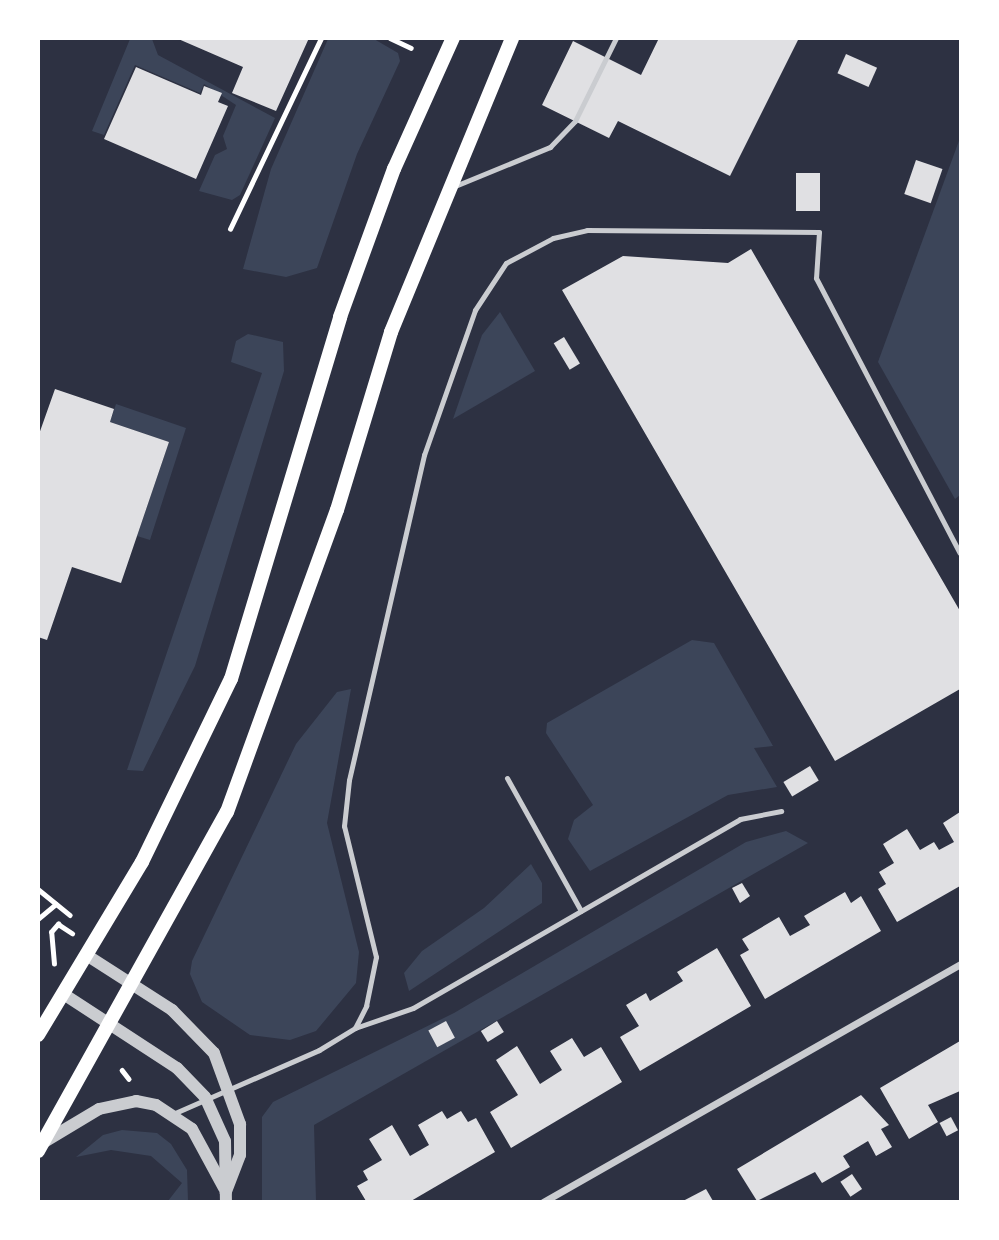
<!DOCTYPE html>
<style>
body{margin:0}
#map{position:relative;width:999px;height:1240px;overflow:hidden;background:#2d3142;font-family:"Alegreya Sans",sans-serif}
div>[style]{position:absolute}
[style*='--x']{left:calc(var(--x)*1px);top:calc(var(--y)*1px);width:calc(var(--w)*1px);rotate:calc(var(--a)*1deg)}
.green>*{inset:0;background:#3c4559}
.building>*{inset:0;background:#e0e0e3;transform-origin:0 0}
.path>*{height:4.5px;margin:-2.25px;padding:0 2.25px;transform-origin:2.25px;border-radius:2.25px;background:#fff}
.service>*{height:5px;margin:-2.5px;padding:0 2.5px;transform-origin:2.5px;border-radius:2.5px;background:#caccd0}
.minor>*{height:7px;margin:-3.5px;padding:0 3.5px;transform-origin:3.5px;border-radius:3.5px;background:#caccd0}
.tertiary>*{height:12px;margin:-6px;padding:0 6px;transform-origin:6px;border-radius:6px;background:#caccd0}
.secondary>*{height:14px;margin:-7px;padding:0 7px;transform-origin:7px;border-radius:7px;background:#fff}
span{translate:-50% -50%;white-space:nowrap;text-align:center;line-height:1.15;-webkit-text-stroke:7px #fff;paint-order:stroke}
.frame{position:absolute;inset:0;border:40px solid #fff;pointer-events:none}
</style>
<div id="map">
<div class="green">
<div style="clip-path:polygon(130px 39px,152px 39px,158px 55px,275px 118px,240px 195px,232px 200px,199px 191px,215px 155px,227px 149px,223px 136px,236px 105px,204px 84px,200px 93px,135px 65px,104px 135px,92px 131px)"></div>
<div style="clip-path:polygon(328px 39px,374px 39px,398px 53px,400px 61px,357px 154px,317px 268px,286px 277px,243px 269px,271px 169px)"></div>
<div style="clip-path:polygon(960px 138px,960px 495px,955px 499px,878px 362px)"></div>
<div style="clip-path:polygon(500px 312px,535px 371px,453px 419px,482px 335px)"></div>
<div style="clip-path:polygon(248px 334px,283px 342px,284px 371px,195px 666px,143px 771px,127px 770px,262px 373px,231px 362px,236px 341px)"></div>
<div style="clip-path:polygon(116px 404px,186px 428px,150px 540px,137px 536px,169px 442px,110px 422px)"></div>
<div style="clip-path:polygon(692px 640px,714px 643px,773px 746px,754px 748px,777px 787px,728px 795px,590px 871px,568px 839px,574px 820px,593px 805px,546px 733px,547px 723px)"></div>
<div style="clip-path:polygon(351px 689px,327px 823px,359px 952px,356px 983px,316px 1031px,290px 1040px,250px 1035px,202px 1002px,190px 974px,192px 961px,296px 744px,337px 692px)"></div>
<div style="clip-path:polygon(786px 831px,808px 843px,314px 1125px,316px 1201px,262px 1201px,262px 1117px,273px 1102px,454px 1013px,746px 842px)"></div>
<div style="clip-path:polygon(531px 864px,542px 883px,542px 903px,409px 991px,404px 973px,422px 951px,484px 908px)"></div>
<div style="clip-path:polygon(122px 1130px,157px 1133px,171px 1144px,187px 1170px,188px 1201px,168px 1201px,182px 1183px,151px 1156px,111px 1150px,76px 1157px,103px 1135px)"></div>
</div>
<div class="building">
<div style="clip-path:polygon(176px 38px,309px 38px,276px 111px,232px 93px,243px 67px)"></div>
<div style="clip-path:polygon(659px 38px,799px 38px,730px 176px,618px 121px,609px 138px,542px 105px,573px 41px,641px 75px)"></div>
<div style="left:846px;top:54px;width:34px;height:21px;rotate:24deg"></div>
<div style="clip-path:polygon(136px 67px,201px 95px,204px 86px,222px 93px,218px 102px,228px 106px,196px 179px,104px 139px)"></div>
<div style="left:916px;top:160px;width:28px;height:36px;rotate:19deg"></div>
<div style="left:796px;top:173px;width:24px;height:38px"></div>
<div style="clip-path:polygon(751px 249px,960px 611px,960px 689px,835px 761px,562px 290px,623px 256px,728px 263px)"></div>
<div style="left:564px;top:337px;width:31px;height:12px;rotate:59deg"></div>
<div style="clip-path:polygon(55px 389px,114px 409px,110px 422px,169px 442px,121px 583px,72px 567px,47px 640px,38px 637px,38px 437px)"></div>
<div style="left:810px;top:766px;width:17px;height:31px;rotate:59deg"></div>
<div style="clip-path:polygon(960px 812px,960px 886px,897px 922px,878px 889px,886px 884px,879px 872px,894px 863px,883px 844px,907px 829px,920px 850px,934px 842px,939px 850px,954px 842px,943px 823px)"></div>
<div style="clip-path:polygon(742px 883px,750px 896px,740px 903px,732px 888px)"></div>
<div style="clip-path:polygon(845px 892px,851px 903px,861px 896px,881px 931px,765px 999px,740px 955px,749px 950px,742px 939px,779px 917px,790px 936px,810px 925px,804px 916px)"></div>
<div style="clip-path:polygon(717px 948px,751px 1006px,640px 1071px,620px 1037px,639px 1026px,626px 1005px,646px 993px,650px 1001px,683px 981px,677px 972px)"></div>
<div style="left:446px;top:1021px;width:19px;height:20px;rotate:62deg"></div>
<div style="left:497px;top:1021px;width:13px;height:19px;rotate:58deg"></div>
<div style="clip-path:polygon(572px 1038px,584px 1057px,601px 1047px,622px 1082px,511px 1148px,490px 1112px,518px 1095px,496px 1060px,517px 1046px,540px 1084px,562px 1070px,550px 1051px)"></div>
<div style="clip-path:polygon(960px 1041px,960px 1091px,928px 1105px,938px 1122px,909px 1139px,880px 1088px)"></div>
<div style="clip-path:polygon(861px 1095px,889px 1125px,881px 1129px,892px 1147px,876px 1156px,868px 1141px,843px 1156px,850px 1167px,822px 1183px,815px 1172px,757px 1201px,737px 1169px)"></div>
<div style="clip-path:polygon(442px 1111px,447px 1119px,461px 1111px,468px 1122px,476px 1118px,495px 1152px,411px 1201px,366px 1201px,357px 1186px,368px 1180px,363px 1171px,382px 1160px,369px 1139px,392px 1125px,410px 1156px,429px 1145px,418px 1125px)"></div>
<div style="left:951px;top:1117px;width:15px;height:13px;rotate:62deg"></div>
<div style="left:852px;top:1174px;width:18px;height:14px;rotate:56deg"></div>
<div style="clip-path:polygon(706px 1189px,713px 1201px,683px 1201px)"></div>
</div>
<div class="path">
<div style="--x:390;--y:38;--w:23;--a:25"></div>
<div style="--x:230;--y:229;--w:212;--a:-64.5"></div>
<div style="--x:38;--y:889;--w:41;--a:39.1"></div>
<div style="--x:38;--y:919;--w:23;--a:-40"></div>
<div style="--x:54;--y:964;--w:32;--a:-95"></div>
<div style="--x:51;--y:932;--w:11;--a:-49"></div>
<div style="--x:58;--y:924;--w:17;--a:33"></div>
<div style="--x:122;--y:1070;--w:11;--a:52"></div>
</div>
<div class="service">
<div style="--x:455;--y:186;--w:103;--a:-22.3"></div>
<div style="--x:550;--y:147;--w:36;--a:-46"></div>
<div style="--x:575;--y:121;--w:93;--a:-63.7"></div>
<div style="--x:507;--y:778;--w:152;--a:60.9"></div>
<div style="--x:355;--y:1028;--w:61;--a:-19"></div>
<div style="--x:413;--y:1008;--w:378;--a:-30"></div>
<div style="--x:740;--y:819;--w:42;--a:-11"></div>
<div style="--x:175;--y:1113;--w:157;--a:-23.6"></div>
<div style="--x:319;--y:1050;--w:42;--a:-31.4"></div>
<div style="--x:355;--y:1028;--w:25;--a:-63"></div>
<div style="--x:366;--y:1006;--w:50;--a:-78.5"></div>
<div style="--x:376;--y:957;--w:135;--a:-103.7"></div>
<div style="--x:344;--y:826;--w:46;--a:-83.8"></div>
<div style="--x:349;--y:780;--w:334;--a:-77"></div>
<div style="--x:424;--y:455;--w:154;--a:-70.6"></div>
<div style="--x:475;--y:310;--w:56;--a:-56.6"></div>
<div style="--x:506;--y:263;--w:53;--a:-28"></div>
<div style="--x:553;--y:238;--w:35;--a:-13"></div>
<div style="--x:587;--y:230;--w:232;--a:0.5"></div>
<div style="--x:819;--y:232;--w:46;--a:93.7"></div>
<div style="--x:816;--y:278;--w:310;--a:62.4"></div>
</div>
<div class="minor">
<div style="--x:543;--y:1202;--w:480;--a:-29.7"></div>
</div>
<div class="tertiary">
<div style="--x:88;--y:956;--w:100;--a:32.7"></div>
<div style="--x:172;--y:1010;--w:60;--a:45.7"></div>
<div style="--x:214;--y:1053;--w:76;--a:69.9"></div>
<div style="--x:240;--y:1124;--w:31;--a:90"></div>
<div style="--x:240;--y:1155;--w:40;--a:111"></div>
<div style="--x:65;--y:995;--w:134;--a:33.1"></div>
<div style="--x:177;--y:1068;--w:40;--a:46"></div>
<div style="--x:205;--y:1097;--w:48;--a:65.6"></div>
<div style="--x:225;--y:1141;--w:61;--a:89.1"></div>
<div style="--x:44;--y:1142;--w:64;--a:-31"></div>
<div style="--x:99;--y:1109;--w:38;--a:-12"></div>
<div style="--x:136;--y:1101;--w:20;--a:11"></div>
<div style="--x:156;--y:1105;--w:43;--a:33.7"></div>
<div style="--x:192;--y:1129;--w:67;--a:61.5"></div>
</div>
<div class="secondary">
<div style="--x:38;--y:1035;--w:202;--a:-59"></div>
<div style="--x:142;--y:862;--w:203;--a:-64.1"></div>
<div style="--x:231;--y:679;--w:378;--a:-73.2"></div>
<div style="--x:340;--y:317;--w:158;--a:-70"></div>
<div style="--x:394;--y:169;--w:144;--a:-65.8"></div>
<div style="--x:38;--y:1151;--w:388;--a:-60.9"></div>
<div style="--x:227;--y:812;--w:321;--a:-70"></div>
<div style="--x:337;--y:510;--w:186;--a:-73.1"></div>
<div style="--x:391;--y:332;--w:318;--a:-67.6"></div>
</div>
<div class="frame"></div>
</div>
